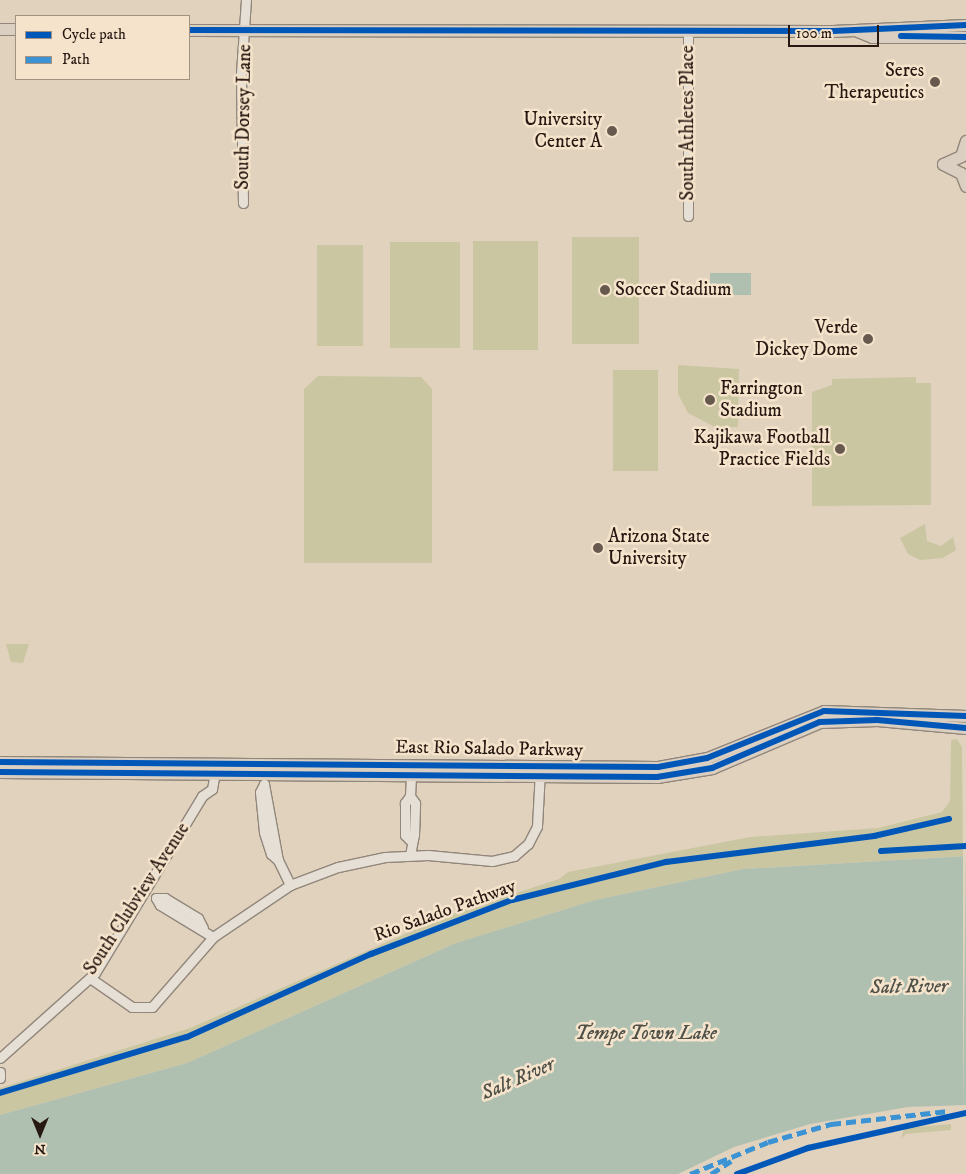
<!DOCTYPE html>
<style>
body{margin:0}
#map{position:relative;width:966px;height:1174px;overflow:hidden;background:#e1d2be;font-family:"IM FELL DW Pica",serif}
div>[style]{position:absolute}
.green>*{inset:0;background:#cbc6a2;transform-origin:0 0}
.water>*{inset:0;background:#afc0b1;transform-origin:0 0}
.pier>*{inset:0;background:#e1d2be}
.roads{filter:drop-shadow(1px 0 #91867a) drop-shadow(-1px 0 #91867a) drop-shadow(0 1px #91867a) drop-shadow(0 -1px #91867a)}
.minor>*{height:9px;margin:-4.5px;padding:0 4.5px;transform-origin:4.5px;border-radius:4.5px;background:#e6dfd5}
.major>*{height:11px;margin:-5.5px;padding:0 5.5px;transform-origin:5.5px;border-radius:5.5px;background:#dacfc1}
.quiet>*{height:5px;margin-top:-2.5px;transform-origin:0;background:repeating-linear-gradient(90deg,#3b93d3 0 10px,transparent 0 15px)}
.cycleway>*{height:6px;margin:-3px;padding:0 3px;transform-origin:3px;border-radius:3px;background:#0057b8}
.dots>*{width:14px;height:14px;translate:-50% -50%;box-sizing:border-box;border:2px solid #f5e4cb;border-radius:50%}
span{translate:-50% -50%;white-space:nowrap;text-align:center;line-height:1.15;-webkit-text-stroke:5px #f5e4cb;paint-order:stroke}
.poi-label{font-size:19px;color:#271812}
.right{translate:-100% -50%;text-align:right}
.left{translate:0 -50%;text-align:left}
.street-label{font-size:19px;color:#271812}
.water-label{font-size:20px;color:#4f5048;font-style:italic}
.legend{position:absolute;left:15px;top:15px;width:175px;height:65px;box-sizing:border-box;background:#f5e4cb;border:1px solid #a39281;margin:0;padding:6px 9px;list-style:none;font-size:15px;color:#271812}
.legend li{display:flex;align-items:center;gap:10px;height:25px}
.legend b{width:25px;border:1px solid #a39281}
.north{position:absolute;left:15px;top:1109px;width:50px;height:50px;-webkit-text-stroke:4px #f5e4cb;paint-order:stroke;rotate:180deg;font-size:14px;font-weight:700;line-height:20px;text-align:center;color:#271812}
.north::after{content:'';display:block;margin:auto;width:18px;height:22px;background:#271812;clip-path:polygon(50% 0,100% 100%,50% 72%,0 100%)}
.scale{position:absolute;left:788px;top:25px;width:91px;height:22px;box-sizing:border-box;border:2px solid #271812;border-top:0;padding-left:6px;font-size:15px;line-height:18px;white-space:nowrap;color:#271812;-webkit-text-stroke:4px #f5e4cb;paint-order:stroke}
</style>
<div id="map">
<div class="green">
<i style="left:572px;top:237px;width:67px;height:107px"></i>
<i style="left:473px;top:241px;width:65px;height:109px"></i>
<i style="left:390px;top:242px;width:70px;height:106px"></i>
<i style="left:317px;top:245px;width:46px;height:101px"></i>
<i style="clip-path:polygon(678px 365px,739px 369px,738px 427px,715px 427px,688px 413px,678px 394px)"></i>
<i style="left:613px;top:370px;width:45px;height:101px"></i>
<i style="clip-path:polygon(318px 376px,421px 377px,432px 389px,432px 563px,304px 563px,304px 389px)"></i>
<i style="clip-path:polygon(916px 377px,916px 383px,931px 383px,931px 505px,812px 506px,812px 392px,832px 385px,832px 379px)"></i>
<i style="clip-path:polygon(925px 524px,927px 541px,941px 546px,953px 537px,956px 550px,943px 558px,920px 560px,908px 554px,900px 538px)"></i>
<i style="clip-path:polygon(6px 644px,29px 644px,23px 663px,11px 662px)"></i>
<i style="clip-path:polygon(957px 739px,962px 747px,963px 856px,743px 869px,595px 900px,456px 943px,187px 1063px,0 1115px,0 1088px,190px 1028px,449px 915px,559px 879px,568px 872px,750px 837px,878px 828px,942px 812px,950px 801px,951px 740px)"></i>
<i style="clip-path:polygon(951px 1124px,951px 1130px,906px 1134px,901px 1139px,904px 1128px)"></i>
</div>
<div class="water">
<i style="left:710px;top:273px;width:41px;height:22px"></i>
<i style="clip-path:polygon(966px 856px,966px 1105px,908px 1107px,810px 1124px,734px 1147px,678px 1174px,0 1174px,0 1115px,187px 1063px,456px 943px,595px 900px,743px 869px)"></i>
</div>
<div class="pier">
<i style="clip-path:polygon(963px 853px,966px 854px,963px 1107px)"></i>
</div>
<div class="roads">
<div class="minor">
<i style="left:688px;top:31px;width:185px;rotate:90deg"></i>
<i style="left:243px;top:203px;width:130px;rotate:-90.9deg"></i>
<i style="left:241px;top:73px;width:73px;rotate:-86.1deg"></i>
<i style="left:410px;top:796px;width:22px;rotate:-87deg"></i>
<i style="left:410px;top:855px;width:20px;rotate:-79deg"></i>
<i style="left:414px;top:835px;width:32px;rotate:-88deg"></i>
<i style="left:415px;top:803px;width:9px;rotate:-126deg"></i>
<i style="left:410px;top:796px;width:9px;rotate:126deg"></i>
<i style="left:405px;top:803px;width:32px;rotate:90deg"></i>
<i style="left:405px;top:835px;width:7px;rotate:45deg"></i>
<i style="left:278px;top:860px;width:9px;rotate:-139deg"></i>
<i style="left:271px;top:854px;width:23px;rotate:-108deg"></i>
<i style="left:264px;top:832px;width:40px;rotate:-95.7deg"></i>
<i style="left:260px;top:792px;width:9px;rotate:-63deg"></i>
<i style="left:264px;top:784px;width:77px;rotate:79.6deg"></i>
<i style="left:278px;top:860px;width:28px;rotate:64deg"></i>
<i style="left:203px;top:928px;width:11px;rotate:-117deg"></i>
<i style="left:198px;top:918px;width:39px;rotate:-149deg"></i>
<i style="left:165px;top:898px;width:9px;rotate:180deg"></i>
<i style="left:156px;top:898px;width:8px;rotate:60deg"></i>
<i style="left:160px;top:905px;width:62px;rotate:31.1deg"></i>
<i style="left:90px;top:978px;width:51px;rotate:34.6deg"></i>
<i style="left:132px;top:1007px;width:20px"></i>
<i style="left:152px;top:1007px;width:93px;rotate:-48.9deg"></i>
<i style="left:213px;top:937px;width:93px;rotate:-34deg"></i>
<i style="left:290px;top:885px;width:51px;rotate:-20.6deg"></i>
<i style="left:338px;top:867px;width:48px;rotate:-12deg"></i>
<i style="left:385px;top:857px;width:43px;rotate:-2.7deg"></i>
<i style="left:428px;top:855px;width:64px;rotate:5.4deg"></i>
<i style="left:492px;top:861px;width:23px;rotate:-13deg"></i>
<i style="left:514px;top:856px;width:18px;rotate:-41deg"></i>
<i style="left:528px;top:844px;width:20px;rotate:-63deg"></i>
<i style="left:537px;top:826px;width:55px;rotate:-86.9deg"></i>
<i style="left:0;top:1058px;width:127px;rotate:-41.8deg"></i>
<i style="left:95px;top:973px;width:207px;rotate:-58.8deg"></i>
<i style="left:202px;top:796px;width:12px;rotate:-35deg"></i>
<i style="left:212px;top:789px;width:17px;rotate:-80deg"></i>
<i style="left:0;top:1072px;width:6px;rotate:90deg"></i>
</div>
<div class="major">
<i style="left:0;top:29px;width:16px"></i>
<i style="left:189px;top:30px;width:644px;rotate:0.09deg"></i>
<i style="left:833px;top:31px;width:133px;rotate:-2.6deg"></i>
<i style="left:857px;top:31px;width:16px;rotate:22deg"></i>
<i style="left:872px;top:37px;width:94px"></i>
<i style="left:943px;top:164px;width:20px;rotate:-24deg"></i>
<i style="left:961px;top:156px;width:16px;rotate:-72deg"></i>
<i style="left:943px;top:164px;width:20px;rotate:27deg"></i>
<i style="left:961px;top:173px;width:14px;rotate:69deg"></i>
<i style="left:0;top:762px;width:658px;rotate:0.44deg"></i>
<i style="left:658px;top:767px;width:50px;rotate:-10.4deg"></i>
<i style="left:707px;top:758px;width:126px;rotate:-21.9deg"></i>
<i style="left:824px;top:711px;width:142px;rotate:2deg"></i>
<i style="left:0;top:772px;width:657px;rotate:0.44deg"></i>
<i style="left:657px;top:777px;width:56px;rotate:-9.3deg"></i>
<i style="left:712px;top:768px;width:117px;rotate:-23.1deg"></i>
<i style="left:820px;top:722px;width:57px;rotate:-2deg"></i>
<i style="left:877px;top:720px;width:89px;rotate:5.1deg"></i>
</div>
</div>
<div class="quiet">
<i style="left:690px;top:1174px;width:84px;rotate:-22.3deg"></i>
<i style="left:768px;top:1142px;width:66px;rotate:-15.9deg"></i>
<i style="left:831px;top:1124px;width:118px;rotate:-6.3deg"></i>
<i style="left:711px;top:1174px;width:24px;rotate:-33deg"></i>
</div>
<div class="cycleway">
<i style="left:189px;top:30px;width:644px;rotate:0.09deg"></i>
<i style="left:833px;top:31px;width:133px;rotate:-2.6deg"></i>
<i style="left:901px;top:36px;width:65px;rotate:0.9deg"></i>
<i style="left:0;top:762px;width:658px;rotate:0.44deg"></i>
<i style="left:658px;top:767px;width:50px;rotate:-10.4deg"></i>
<i style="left:707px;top:758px;width:126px;rotate:-21.9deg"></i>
<i style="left:824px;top:711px;width:142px;rotate:2deg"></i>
<i style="left:0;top:772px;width:657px;rotate:0.44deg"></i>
<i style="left:657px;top:777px;width:56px;rotate:-9.3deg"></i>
<i style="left:712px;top:768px;width:117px;rotate:-23.1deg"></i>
<i style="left:820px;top:722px;width:57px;rotate:-2deg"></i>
<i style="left:877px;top:720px;width:89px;rotate:5.1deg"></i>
<i style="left:881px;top:851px;width:85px;rotate:-3.4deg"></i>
<i style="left:0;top:1093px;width:195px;rotate:-16.7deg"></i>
<i style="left:187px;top:1037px;width:202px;rotate:-24.3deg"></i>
<i style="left:371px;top:954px;width:151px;rotate:-21deg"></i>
<i style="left:512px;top:900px;width:159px;rotate:-13.9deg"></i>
<i style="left:666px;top:862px;width:210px;rotate:-7.1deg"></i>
<i style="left:874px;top:836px;width:77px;rotate:-12.8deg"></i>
<i style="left:737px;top:1174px;width:76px;rotate:-20.1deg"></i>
<i style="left:808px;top:1148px;width:162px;rotate:-12.5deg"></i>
</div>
<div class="dots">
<i style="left:935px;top:82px;background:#68594e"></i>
<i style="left:612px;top:131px;background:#68594e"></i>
<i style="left:605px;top:290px;background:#68594e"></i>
<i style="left:868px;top:339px;background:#68594e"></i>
<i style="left:710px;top:400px;background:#68594e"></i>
<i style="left:840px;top:449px;background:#68594e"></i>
<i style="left:598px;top:548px;background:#68594e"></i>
</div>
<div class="poi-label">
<span class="right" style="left:924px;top:82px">Seres<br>Therapeutics</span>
<span class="right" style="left:602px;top:131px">University<br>Center A</span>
<span class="left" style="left:615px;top:290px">Soccer Stadium</span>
<span class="right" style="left:858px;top:339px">Verde<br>Dickey Dome</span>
<span class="left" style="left:720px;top:400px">Farrington<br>Stadium</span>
<span class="right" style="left:830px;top:449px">Kajikawa Football<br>Practice Fields</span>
<span class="left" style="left:608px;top:548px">Arizona State<br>University</span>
</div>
<div class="street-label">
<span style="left:244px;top:117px;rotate:-89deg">South Dorsey Lane</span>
<span style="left:688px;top:123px;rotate:-90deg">South Athletes Place</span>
<span style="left:489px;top:749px;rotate:1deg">East Rio Salado Parkway</span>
<span style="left:137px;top:899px;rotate:-57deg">South Clubview Avenue</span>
<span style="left:445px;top:911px;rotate:-20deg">Rio Salado Pathway</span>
</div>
<div class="water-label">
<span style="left:909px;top:987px;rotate:-1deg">Salt River</span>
<span style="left:646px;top:1033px">Tempe Town Lake</span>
<span style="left:518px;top:1079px;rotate:-24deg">Salt River</span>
</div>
<ul class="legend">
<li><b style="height:6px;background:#0057b8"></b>Cycle path</li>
<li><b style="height:6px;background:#3b93d3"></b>Path</li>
</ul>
<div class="north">N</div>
<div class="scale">100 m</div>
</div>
